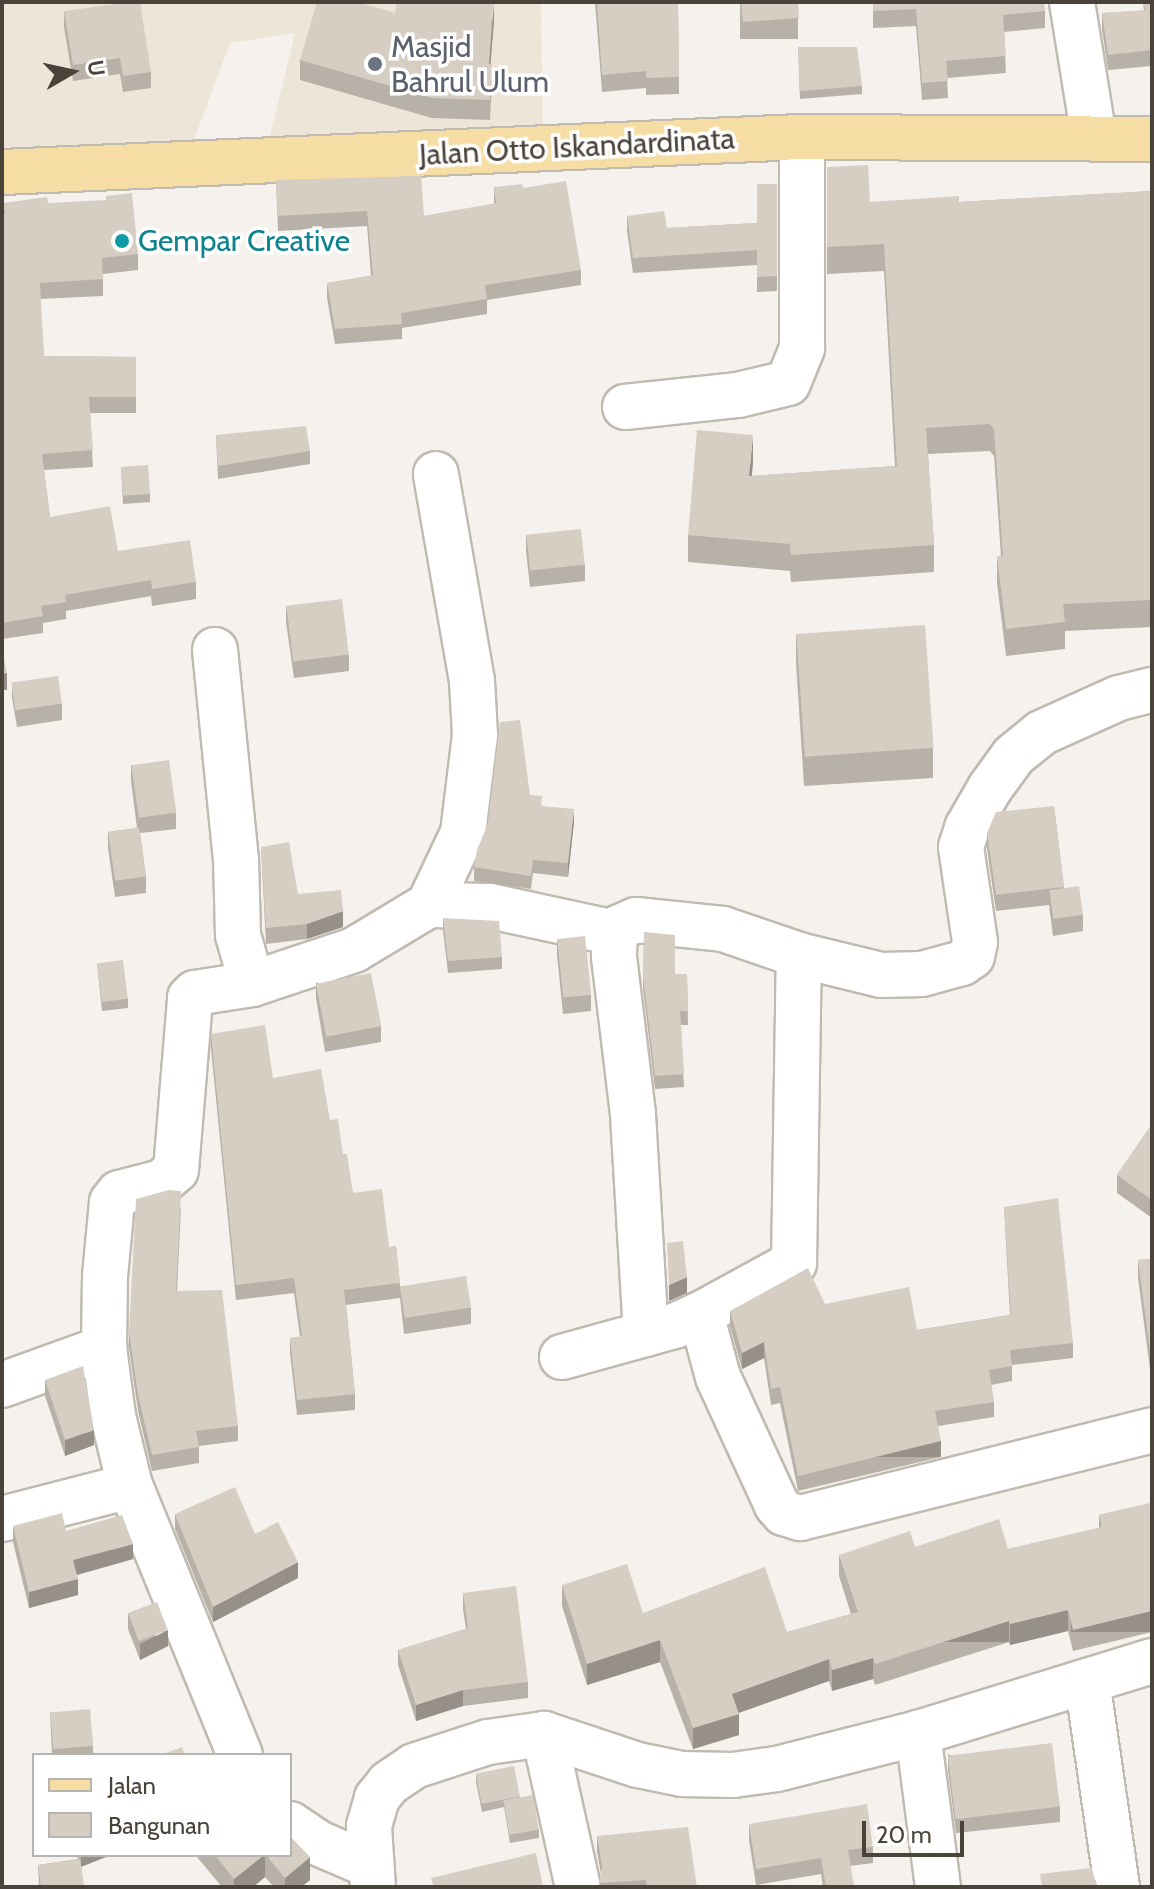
<!DOCTYPE html>
<style>
body{margin:0}
#map{position:relative;width:1154px;height:1889px;overflow:hidden;background:#f5f2ed;font-family:Cabin,sans-serif}
div>[style]{position:absolute}
.education>*{inset:0;background:#ede6d8}
.roads{filter:drop-shadow(2px 0 #c0bab0) drop-shadow(-2px 0 #c0bab0) drop-shadow(0 2px #c0bab0) drop-shadow(0 -2px #c0bab0)}
.minor>*{height:44px;margin:-22px;padding:0 22px;transform-origin:22px;border-radius:22px;background:#fff}
.major>*{height:44px;margin:-22px;padding:0 22px;transform-origin:22px;border-radius:22px;background:#f6dda4}
.wall>*{inset:0;background:#b8b1a8;transform-origin:0 0}
.shaded-wall>*{inset:0;background:#969088;transform-origin:0 0}
.building>*{inset:0;background:#d6cec3;transform-origin:0 0}
.dots>*{width:22px;height:22px;translate:-50% -50%;box-sizing:border-box;border:4px solid #fff;border-radius:50%}
span{translate:-50% -50%;white-space:nowrap;text-align:center;line-height:1.15;-webkit-text-stroke:7px #fff;paint-order:stroke}
.worship-label{font-size:30px;color:#5b616d}
.left{translate:0 -50%;text-align:left}
.street-label{font-size:30px;color:#49433a}
.culture-label{font-size:30px;color:#0d838f}
.frame{position:absolute;inset:0;border:4px solid #49433a;pointer-events:none}
.legend{position:absolute;left:32px;top:1753px;width:260px;height:104px;box-sizing:border-box;background:#fff;border:2px solid #b6b4b0;margin:0;padding:10px 14px;list-style:none;font-size:24px;color:#49433a}
.legend li{display:flex;align-items:center;gap:16px;height:40px}
.legend b{width:40px;border:2px solid #b6b4b0}
.north{position:absolute;left:32px;top:32px;width:80px;height:80px;-webkit-text-stroke:6px #fff;paint-order:stroke;rotate:81deg;font-size:22px;font-weight:700;line-height:32px;text-align:center;color:#49433a}
.north::after{content:'';display:block;margin:auto;width:28px;height:36px;background:#49433a;clip-path:polygon(50% 0,100% 100%,50% 72%,0 100%)}
.scale{position:absolute;left:862px;top:1821px;width:102px;height:36px;box-sizing:border-box;border:4px solid #49433a;border-top:0;padding-left:10px;font-size:24px;line-height:28px;white-space:nowrap;color:#49433a;-webkit-text-stroke:6px #fff;paint-order:stroke}
</style>
<div id="map">
<div class="education">
<i style="clip-path:polygon(2px 2px,541px 2px,543px 136px,281px 148px,270px 136px,295px 33px,230px 43px,189px 153px,2px 165px)"></i>
</div>
<div class="roads">
<div class="minor">
<i style="left:1072px;top:2px;width:138px;rotate:80.8deg"></i>
<i style="left:625px;top:407px;width:114px;rotate:-6.1deg"></i>
<i style="left:738px;top:395px;width:51px;rotate:-13.5deg"></i>
<i style="left:788px;top:383px;width:38px;rotate:-68deg"></i>
<i style="left:802px;top:348px;width:211px;rotate:-90deg"></i>
<i style="left:215px;top:650px;width:210px;rotate:84.3deg"></i>
<i style="left:236px;top:859px;width:76px;rotate:88.5deg"></i>
<i style="left:238px;top:935px;width:51px;rotate:74.1deg"></i>
<i style="left:429px;top:905px;width:61px;rotate:0.9deg"></i>
<i style="left:490px;top:906px;width:128px;rotate:12.2deg"></i>
<i style="left:701px;top:1314px;width:106px;rotate:-28.7deg"></i>
<i style="left:794px;top:1263px;width:308px;rotate:-89.1deg"></i>
<i style="left:646px;top:1334px;width:220px;rotate:-93.4deg"></i>
<i style="left:633px;top:1114px;width:159px;rotate:-96.9deg"></i>
<i style="left:614px;top:956px;width:23px;rotate:-88deg"></i>
<i style="left:615px;top:933px;width:8px;rotate:-50deg"></i>
<i style="left:620px;top:927px;width:17px;rotate:-24deg"></i>
<i style="left:636px;top:920px;width:87px;rotate:5.9deg"></i>
<i style="left:723px;top:929px;width:80px;rotate:18.9deg"></i>
<i style="left:799px;top:955px;width:84px;rotate:13.7deg"></i>
<i style="left:881px;top:975px;width:41px;rotate:-1.4deg"></i>
<i style="left:922px;top:974px;width:41px;rotate:-15.4deg"></i>
<i style="left:962px;top:963px;width:12px;rotate:-35deg"></i>
<i style="left:972px;top:956px;width:14px;rotate:-78deg"></i>
<i style="left:975px;top:942px;width:96px;rotate:-98.4deg"></i>
<i style="left:961px;top:847px;width:20px;rotate:-72deg"></i>
<i style="left:967px;top:828px;width:46px;rotate:-60.1deg"></i>
<i style="left:990px;top:788px;width:39px;rotate:-54deg"></i>
<i style="left:1013px;top:756px;width:36px;rotate:-39deg"></i>
<i style="left:1041px;top:733px;width:85px;rotate:-24.2deg"></i>
<i style="left:1119px;top:698px;width:34px;rotate:-14deg"></i>
<i style="left:562px;top:1357px;width:119px;rotate:-15.5deg"></i>
<i style="left:677px;top:1325px;width:26px;rotate:-25deg"></i>
<i style="left:701px;top:1314px;width:65px;rotate:74.9deg"></i>
<i style="left:718px;top:1377px;width:141px;rotate:65.3deg"></i>
<i style="left:777px;top:1505px;width:11px;rotate:49deg"></i>
<i style="left:784px;top:1513px;width:17px;rotate:17deg"></i>
<i style="left:800px;top:1518px;width:363px;rotate:-14deg"></i>
<i style="left:2px;top:1385px;width:109px;rotate:-19.9deg"></i>
<i style="left:2px;top:1519px;width:132px;rotate:-14.5deg"></i>
<i style="left:1087px;top:1681px;width:208px;rotate:81.7deg"></i>
<i style="left:918px;top:1733px;width:155px;rotate:82.6deg"></i>
<i style="left:544px;top:1734px;width:157px;rotate:77.5deg"></i>
<i style="left:240px;top:1755px;width:291px;rotate:-112.2deg"></i>
<i style="left:130px;top:1486px;width:72px;rotate:-103.7deg"></i>
<i style="left:113px;top:1416px;width:69px;rotate:-97.5deg"></i>
<i style="left:104px;top:1348px;width:72px;rotate:-89.2deg"></i>
<i style="left:105px;top:1276px;width:74px;rotate:-84.6deg"></i>
<i style="left:112px;top:1202px;width:11px;rotate:-52deg"></i>
<i style="left:119px;top:1193px;width:44px;rotate:-14.3deg"></i>
<i style="left:162px;top:1182px;width:18px;rotate:-41deg"></i>
<i style="left:176px;top:1170px;width:173px;rotate:-85.3deg"></i>
<i style="left:190px;top:998px;width:7px;rotate:-45deg"></i>
<i style="left:195px;top:993px;width:58px;rotate:-9deg"></i>
<i style="left:252px;top:984px;width:108px;rotate:-18.4deg"></i>
<i style="left:354px;top:950px;width:87px;rotate:-31deg"></i>
<i style="left:429px;top:905px;width:80px;rotate:-64.7deg"></i>
<i style="left:463px;top:833px;width:99px;rotate:-83deg"></i>
<i style="left:475px;top:735px;width:54px;rotate:-93.2deg"></i>
<i style="left:472px;top:681px;width:210px;rotate:-99.9deg"></i>
<i style="left:290px;top:1824px;width:34px;rotate:34deg"></i>
<i style="left:318px;top:1843px;width:56px;rotate:23.3deg"></i>
<i style="left:373px;top:1887px;width:61px;rotate:-93.8deg"></i>
<i style="left:369px;top:1826px;width:29px;rotate:-74deg"></i>
<i style="left:377px;top:1798px;width:19px;rotate:-51deg"></i>
<i style="left:389px;top:1783px;width:30px;rotate:-34deg"></i>
<i style="left:414px;top:1766px;width:78px;rotate:-18deg"></i>
<i style="left:488px;top:1742px;width:57px;rotate:-8.1deg"></i>
<i style="left:544px;top:1734px;width:99px;rotate:18.3deg"></i>
<i style="left:638px;top:1765px;width:45px;rotate:11.6deg"></i>
<i style="left:682px;top:1774px;width:51px;rotate:1.1deg"></i>
<i style="left:733px;top:1775px;width:44px;rotate:-7.8deg"></i>
<i style="left:777px;top:1769px;width:146px;rotate:-14.3deg"></i>
<i style="left:918px;top:1733px;width:245px;rotate:-17.1deg"></i>
</div>
<div class="major">
<i style="left:2px;top:172px;width:801px;rotate:-2.51deg"></i>
<i style="left:802px;top:137px;width:350px;rotate:0.3deg"></i>
</div>
</div>
<div class="wall">
<i style="clip-path:polygon(595px 2px,678px 2px,679px 94px,646px 95px,646px 88px,602px 92px)"></i>
<i style="left:740px;top:2px;width:58px;height:37px"></i>
<i style="clip-path:polygon(873px 2px,1045px 11px,1045px 28px,1004px 32px,1006px 73px,947px 78px,948px 98px,922px 100px,916px 26px,873px 28px)"></i>
<i style="clip-path:polygon(1143px 2px,1152px 2px,1152px 66px,1108px 70px,1102px 29px,1102px 13px,1144px 11px)"></i>
<i style="clip-path:polygon(64px 11px,151px 72px,151px 88px,123px 92px,120px 74px,73px 81px,64px 27px)"></i>
<i style="clip-path:polygon(395px 13px,494px 20px,490px 64px,492px 84px,490px 120px,432px 118px,300px 80px,300px 60px)"></i>
<i style="clip-path:polygon(798px 47px,862px 86px,862px 94px,800px 99px)"></i>
<i style="clip-path:polygon(827px 167px,870px 202px,959px 202px,1152px 191px,1152px 627px,1065px 631px,1065px 649px,1006px 656px,997px 583px,997px 557px,1001px 556px,994px 456px,990px 451px,928px 454px,934px 545px,934px 572px,791px 582px,790px 571px,688px 562px,688px 535px,753px 461px,752px 476px,895px 466px,884px 271px,827px 274px)"></i>
<i style="clip-path:polygon(276px 180px,424px 216px,494px 204px,494px 187px,523px 188px,581px 270px,581px 285px,487px 300px,487px 314px,402px 328px,402px 339px,335px 344px,327px 298px,327px 283px,371px 276px,367px 226px,278px 231px)"></i>
<i style="clip-path:polygon(777px 184px,777px 291px,757px 292px,757px 265px,633px 273px,627px 231px,627px 216px,667px 228px,757px 223px)"></i>
<i style="clip-path:polygon(3px 203px,48px 203px,138px 254px,138px 270px,103px 274px,103px 296px,40px 299px,44px 356px,136px 357px,136px 413px,90px 413px,93px 467px,44px 470px,50px 517px,118px 551px,196px 582px,196px 599px,152px 606px,151px 596px,66px 611px,66px 619px,43px 623px,43px 633px,2px 639px,2px 215px,3px 214px)"></i>
<i style="clip-path:polygon(216px 435px,310px 451px,310px 464px,218px 479px)"></i>
<i style="clip-path:polygon(121px 467px,150px 494px,150px 502px,123px 504px)"></i>
<i style="clip-path:polygon(526px 535px,585px 565px,585px 581px,530px 587px,526px 551px)"></i>
<i style="clip-path:polygon(286px 606px,349px 655px,349px 671px,294px 678px,286px 622px)"></i>
<i style="clip-path:polygon(796px 634px,933px 748px,933px 778px,804px 786px,796px 663px)"></i>
<i style="clip-path:polygon(12px 683px,62px 704px,62px 720px,17px 727px,12px 698px)"></i>
<i style="clip-path:polygon(131px 765px,176px 813px,176px 829px,140px 833px,146px 877px,146px 893px,115px 897px,108px 848px,108px 832px,137px 828px,131px 781px)"></i>
<i style="clip-path:polygon(530px 795px,542px 806px,574px 822px,568px 877px,533px 873px,531px 889px,474px 881px,474px 867px)"></i>
<i style="clip-path:polygon(1054px 806px,1064px 888px,1083px 915px,1083px 931px,1053px 936px,1049px 905px,996px 911px,987px 849px,987px 833px)"></i>
<i style="clip-path:polygon(261px 847px,298px 894px,343px 927px,307px 939px,266px 944px)"></i>
<i style="clip-path:polygon(443px 918px,502px 957px,502px 969px,448px 973px,443px 930px)"></i>
<i style="clip-path:polygon(644px 932px,675px 974px,687px 974px,688px 1025px,681px 1025px,684px 1087px,655px 1089px,643px 988px)"></i>
<i style="clip-path:polygon(557px 939px,591px 995px,591px 1011px,563px 1014px,557px 955px)"></i>
<i style="clip-path:polygon(97px 963px,128px 999px,128px 1008px,102px 1011px)"></i>
<i style="clip-path:polygon(316px 982px,381px 1026px,381px 1042px,325px 1052px,316px 998px)"></i>
<i style="clip-path:polygon(211px 1034px,330px 1120px,343px 1154px,353px 1193px,389px 1247px,396px 1246px,400px 1286px,471px 1308px,471px 1324px,404px 1334px,400px 1298px,346px 1305px,355px 1394px,355px 1410px,297px 1415px,290px 1353px,290px 1338px,300px 1337px,294px 1293px,236px 1300px,211px 1049px)"></i>
<i style="clip-path:polygon(1152px 1124px,1152px 1218px,1117px 1193px,1117px 1175px)"></i>
<i style="clip-path:polygon(181px 1207px,177px 1291px,238px 1426px,238px 1441px,199px 1446px,199px 1463px,152px 1471px,138px 1411px,129px 1347px,129px 1331px)"></i>
<i style="clip-path:polygon(1004px 1207px,1073px 1343px,1073px 1358px,1012px 1365px,1012px 1381px,991px 1385px,994px 1402px,994px 1417px,938px 1426px,941px 1457px,798px 1491px,780px 1403px,771px 1405px,764px 1358px,742px 1369px,730px 1326px,730px 1311px,825px 1304px,917px 1330px,1010px 1315px)"></i>
<i style="clip-path:polygon(1152px 1259px,1152px 1369px,1150px 1369px,1138px 1278px,1138px 1260px)"></i>
<i style="clip-path:polygon(45px 1380px,94px 1445px,65px 1456px,45px 1396px)"></i>
<i style="clip-path:polygon(1152px 1481px,1152px 1632px,1073px 1651px,1068px 1631px,1010px 1645px,1009px 1642px,875px 1685px,873px 1679px,832px 1691px,829px 1681px,739px 1713px,739px 1735px,693px 1749px,660px 1662px,587px 1685px,562px 1606px,562px 1585px,643px 1613px,787px 1632px,851px 1614px,839px 1576px,839px 1555px,915px 1547px,1008px 1549px,1099px 1528px,1099px 1515px,1151px 1503px)"></i>
<i style="clip-path:polygon(175px 1514px,255px 1534px,298px 1578px,213px 1622px,175px 1529px)"></i>
<i style="clip-path:polygon(13px 1526px,66px 1531px,133px 1559px,77px 1575px,78px 1595px,29px 1608px,13px 1542px)"></i>
<i style="clip-path:polygon(463px 1593px,528px 1682px,528px 1698px,463px 1706px,416px 1721px,398px 1665px,398px 1650px,466px 1629px,463px 1609px)"></i>
<i style="clip-path:polygon(128px 1613px,168px 1646px,140px 1660px,128px 1629px)"></i>
<i style="clip-path:polygon(50px 1712px,93px 1746px,93px 1755px,52px 1755px)"></i>
<i style="clip-path:polygon(948px 1754px,1060px 1806px,1060px 1822px,956px 1833px,948px 1770px)"></i>
<i style="clip-path:polygon(476px 1774px,520px 1796px,520px 1798px,539px 1829px,539px 1838px,510px 1843px,504px 1807px,482px 1812px,476px 1782px)"></i>
<i style="clip-path:polygon(749px 1824px,873px 1847px,873px 1863px,850px 1866px,854px 1887px,823px 1887px,821px 1874px,756px 1885px,749px 1840px)"></i>
<i style="clip-path:polygon(597px 1836px,697px 1887px,599px 1887px,601px 1874px,597px 1852px)"></i>
<i style="clip-path:polygon(76px 1855px,111px 1855px,81px 1866px,84px 1887px,39px 1887px,38px 1865px,78px 1859px)"></i>
<i style="clip-path:polygon(197px 1855px,290px 1855px,310px 1880px,301px 1887px,274px 1887px,265px 1877px,253px 1887px,222px 1887px,197px 1857px)"></i>
</div>
<div class="shaded-wall">
<i style="clip-path:polygon(494px 2px,494px 20px,489px 84px,489px 64px)"></i>
<i style="clip-path:polygon(753px 435px,753px 461px,749px 503px,749px 476px)"></i>
<i style="left:7px;top:673px;width:17px;height:5px;rotate:90deg"></i>
<i style="clip-path:polygon(574px 809px,574px 822px,568px 877px,568px 863px)"></i>
<i style="clip-path:polygon(343px 911px,343px 927px,307px 939px,307px 924px)"></i>
<i style="clip-path:polygon(687px 1277px,687px 1293px,669px 1301px,669px 1285px)"></i>
<i style="clip-path:polygon(764px 1342px,764px 1358px,742px 1369px,742px 1353px)"></i>
<i style="clip-path:polygon(94px 1430px,94px 1445px,65px 1456px,65px 1440px)"></i>
<i style="left:941px;top:1441px;width:16px;height:147px;rotate:90deg"></i>
<i style="clip-path:polygon(133px 1544px,133px 1559px,73px 1576px,73px 1560px)"></i>
<i style="clip-path:polygon(298px 1562px,298px 1578px,213px 1622px,213px 1607px)"></i>
<i style="clip-path:polygon(78px 1579px,78px 1595px,29px 1608px,29px 1592px)"></i>
<i style="clip-path:polygon(1068px 1610px,1068px 1631px,1010px 1645px,1010px 1624px)"></i>
<i style="left:1152px;top:1611px;width:21px;height:81px;rotate:90deg"></i>
<i style="left:1009px;top:1621px;width:21px;height:141px;rotate:90deg"></i>
<i style="clip-path:polygon(168px 1630px,168px 1646px,140px 1660px,140px 1644px)"></i>
<i style="clip-path:polygon(660px 1640px,660px 1662px,587px 1685px,587px 1664px)"></i>
<i style="clip-path:polygon(873px 1658px,873px 1679px,832px 1691px,832px 1670px)"></i>
<i style="clip-path:polygon(829px 1659px,829px 1681px,732px 1715px,732px 1694px)"></i>
<i style="clip-path:polygon(463px 1690px,463px 1706px,416px 1721px,416px 1705px)"></i>
<i style="clip-path:polygon(739px 1714px,739px 1735px,693px 1749px,693px 1728px)"></i>
<i style="clip-path:polygon(81px 1855px,111px 1855px,81px 1867px)"></i>
<i style="clip-path:polygon(264px 1855px,265px 1855px,265px 1877px,253px 1887px,234px 1887px,234px 1879px)"></i>
<i style="clip-path:polygon(310px 1857px,310px 1880px,301px 1887px,285px 1887px,285px 1878px)"></i>
</div>
<div class="building">
<i style="clip-path:polygon(130px 2px,140px 2px,151px 72px,123px 76px,120px 58px,73px 65px,64px 11px)"></i>
<i style="clip-path:polygon(317px 2px,357px 2px,395px 13px,397px 2px,493px 2px,489px 64px,492px 64px,490px 100px,432px 98px,300px 60px)"></i>
<i style="clip-path:polygon(597px 2px,678px 2px,679px 77px,646px 78px,646px 71px,602px 75px)"></i>
<i style="clip-path:polygon(741px 2px,798px 2px,799px 18px,743px 22px)"></i>
<i style="clip-path:polygon(873px 2px,1044px 2px,1045px 11px,1003px 15px,1006px 56px,946px 61px,948px 81px,922px 83px,916px 9px,873px 11px)"></i>
<i style="clip-path:polygon(1144px 2px,1152px 2px,1152px 50px,1108px 55px,1102px 13px,1145px 10px)"></i>
<i style="clip-path:polygon(798px 47px,857px 47px,862px 86px,800px 91px)"></i>
<i style="clip-path:polygon(868px 165px,870px 202px,959px 196px,959px 202px,1152px 191px,1152px 600px,1063px 604px,1065px 622px,1006px 629px,997px 557px,1003px 556px,994px 430px,990px 424px,926px 428px,934px 545px,791px 555px,790px 544px,688px 535px,697px 430px,753px 435px,749px 476px,897px 466px,884px 244px,827px 247px,827px 167px)"></i>
<i style="clip-path:polygon(421px 176px,424px 216px,496px 203px,494px 187px,522px 184px,523px 188px,566px 181px,581px 270px,485px 285px,487px 299px,401px 313px,402px 324px,335px 329px,327px 283px,373px 275px,367px 211px,278px 216px,276px 180px)"></i>
<i style="clip-path:polygon(757px 184px,777px 184px,777px 276px,757px 277px,757px 250px,633px 258px,627px 216px,664px 211px,667px 228px,757px 223px)"></i>
<i style="clip-path:polygon(132px 193px,138px 254px,102px 258px,103px 279px,40px 283px,44px 356px,136px 357px,136px 397px,89px 397px,93px 450px,42px 454px,50px 517px,110px 506px,118px 551px,190px 540px,196px 582px,152px 589px,151px 580px,65px 595px,66px 602px,41px 606px,43px 616px,2px 623px,2px 215px,5px 214px,3px 203px,47px 197px,48px 203px,106px 200px,106px 196px)"></i>
<i style="clip-path:polygon(306px 426px,310px 451px,218px 466px,216px 435px)"></i>
<i style="left:148px;top:465px;width:29px;height:27px;rotate:86deg"></i>
<i style="left:581px;top:529px;width:36px;height:55px;rotate:84deg"></i>
<i style="left:342px;top:599px;width:56px;height:56px;rotate:83deg"></i>
<i style="left:925px;top:625px;width:123px;height:129px;rotate:86deg"></i>
<i style="clip-path:polygon(2px 648px,7px 673px,2px 674px)"></i>
<i style="left:58px;top:676px;width:28px;height:47px;rotate:82deg"></i>
<i style="clip-path:polygon(520px 720px,530px 795px,542px 796px,541px 806px,574px 809px,568px 863px,533px 860px,531px 876px,474px 867px,477px 850px,488px 823px,500px 722px)"></i>
<i style="left:169px;top:760px;width:53px;height:38px;rotate:82deg"></i>
<i style="clip-path:polygon(1054px 806px,1064px 887px,996px 895px,987px 833px,996px 812px)"></i>
<i style="left:139px;top:828px;width:49px;height:31px;rotate:82deg"></i>
<i style="clip-path:polygon(289px 842px,298px 894px,341px 890px,343px 911px,307px 924px,266px 928px,261px 847px)"></i>
<i style="left:1079px;top:886px;width:29px;height:30px;rotate:82deg"></i>
<i style="clip-path:polygon(443px 918px,499px 921px,502px 957px,448px 961px)"></i>
<i style="clip-path:polygon(644px 932px,675px 935px,675px 974px,687px 974px,688px 1011px,680px 1011px,684px 1074px,655px 1076px,643px 975px)"></i>
<i style="left:585px;top:936px;width:59px;height:28px;rotate:84deg"></i>
<i style="left:123px;top:960px;width:39px;height:26px;rotate:83deg"></i>
<i style="left:371px;top:973px;width:54px;height:56px;rotate:79deg"></i>
<i style="clip-path:polygon(265px 1025px,273px 1078px,321px 1069px,330px 1120px,338px 1119px,343px 1154px,347px 1154px,353px 1193px,382px 1189px,389px 1247px,396px 1246px,400px 1283px,344px 1290px,355px 1394px,297px 1400px,290px 1338px,302px 1336px,294px 1278px,236px 1285px,211px 1034px)"></i>
<i style="clip-path:polygon(1152px 1124px,1152px 1200px,1117px 1175px)"></i>
<i style="clip-path:polygon(169px 1190px,181px 1191px,176px 1291px,222px 1290px,238px 1426px,196px 1431px,199px 1447px,152px 1455px,138px 1395px,129px 1331px,136px 1199px)"></i>
<i style="clip-path:polygon(1058px 1198px,1073px 1343px,1010px 1350px,1012px 1366px,989px 1370px,994px 1402px,935px 1411px,941px 1441px,798px 1476px,780px 1387px,771px 1389px,764px 1342px,742px 1353px,730px 1311px,808px 1268px,825px 1304px,909px 1287px,917px 1330px,1011px 1315px,1004px 1207px)"></i>
<i style="clip-path:polygon(683px 1241px,687px 1277px,669px 1285px,667px 1243px)"></i>
<i style="clip-path:polygon(1152px 1259px,1152px 1351px,1150px 1351px,1138px 1260px)"></i>
<i style="left:466px;top:1276px;width:32px;height:67px;rotate:81deg"></i>
<i style="clip-path:polygon(83px 1366px,94px 1430px,65px 1440px,45px 1380px)"></i>
<i style="clip-path:polygon(235px 1487px,255px 1534px,278px 1522px,298px 1562px,213px 1607px,175px 1514px)"></i>
<i style="clip-path:polygon(1152px 1503px,1152px 1611px,1073px 1630px,1068px 1610px,1010px 1624px,1009px 1621px,875px 1664px,873px 1658px,832px 1670px,829px 1659px,732px 1694px,739px 1714px,693px 1728px,660px 1640px,587px 1664px,562px 1585px,627px 1564px,643px 1613px,765px 1567px,787px 1632px,858px 1612px,839px 1555px,910px 1531px,915px 1547px,999px 1519px,1008px 1549px,1102px 1527px,1099px 1515px)"></i>
<i style="clip-path:polygon(62px 1513px,66px 1531px,122px 1515px,133px 1544px,73px 1560px,78px 1579px,29px 1592px,13px 1526px)"></i>
<i style="clip-path:polygon(516px 1586px,528px 1682px,463px 1690px,416px 1705px,398px 1650px,468px 1628px,463px 1593px)"></i>
<i style="left:157px;top:1602px;width:30px;height:31px;rotate:69deg"></i>
<i style="left:90px;top:1709px;width:37px;height:40px;rotate:85deg"></i>
<i style="left:1052px;top:1743px;width:64px;height:105px;rotate:83deg"></i>
<i style="clip-path:polygon(182px 1747px,185px 1755px,160px 1755px)"></i>
<i style="left:514px;top:1766px;width:31px;height:39px;rotate:79deg"></i>
<i style="left:533px;top:1795px;width:35px;height:30px;rotate:80deg"></i>
<i style="clip-path:polygon(867px 1804px,873px 1847px,848px 1850px,854px 1887px,826px 1887px,821px 1858px,756px 1869px,749px 1824px)"></i>
<i style="clip-path:polygon(688px 1827px,697px 1887px,647px 1887px,646px 1880px,599px 1883px,602px 1866px,597px 1836px)"></i>
<i style="clip-path:polygon(290px 1836px,310px 1857px,285px 1878px,266px 1855px,290px 1855px)"></i>
<i style="clip-path:polygon(536px 1853px,543px 1887px,434px 1887px,431px 1878px)"></i>
<i style="clip-path:polygon(215px 1855px,264px 1855px,234px 1879px)"></i>
<i style="clip-path:polygon(80px 1859px,84px 1887px,41px 1887px,38px 1865px)"></i>
<i style="clip-path:polygon(1091px 1868px,1098px 1887px,1042px 1887px,1040px 1874px)"></i>
</div>
<div class="dots">
<i style="left:375px;top:64px;background:#6b7280"></i>
<i style="left:122px;top:241px;background:#0f9aa8"></i>
</div>
<div class="worship-label">
<span class="left" style="left:391px;top:64px">Masjid<br>Bahrul Ulum</span>
</div>
<div class="street-label">
<span style="left:577px;top:147px;rotate:-3deg">Jalan Otto Iskandardinata</span>
</div>
<div class="culture-label">
<span class="left" style="left:138px;top:241px">Gempar Creative</span>
</div>
<div class="frame"></div>
<ul class="legend">
<li><b style="height:10px;background:#f6dda4"></b>Jalan</li>
<li><b style="height:22px;background:#d6cec3"></b>Bangunan</li>
</ul>
<div class="north">U</div>
<div class="scale">20 m</div>
</div>
